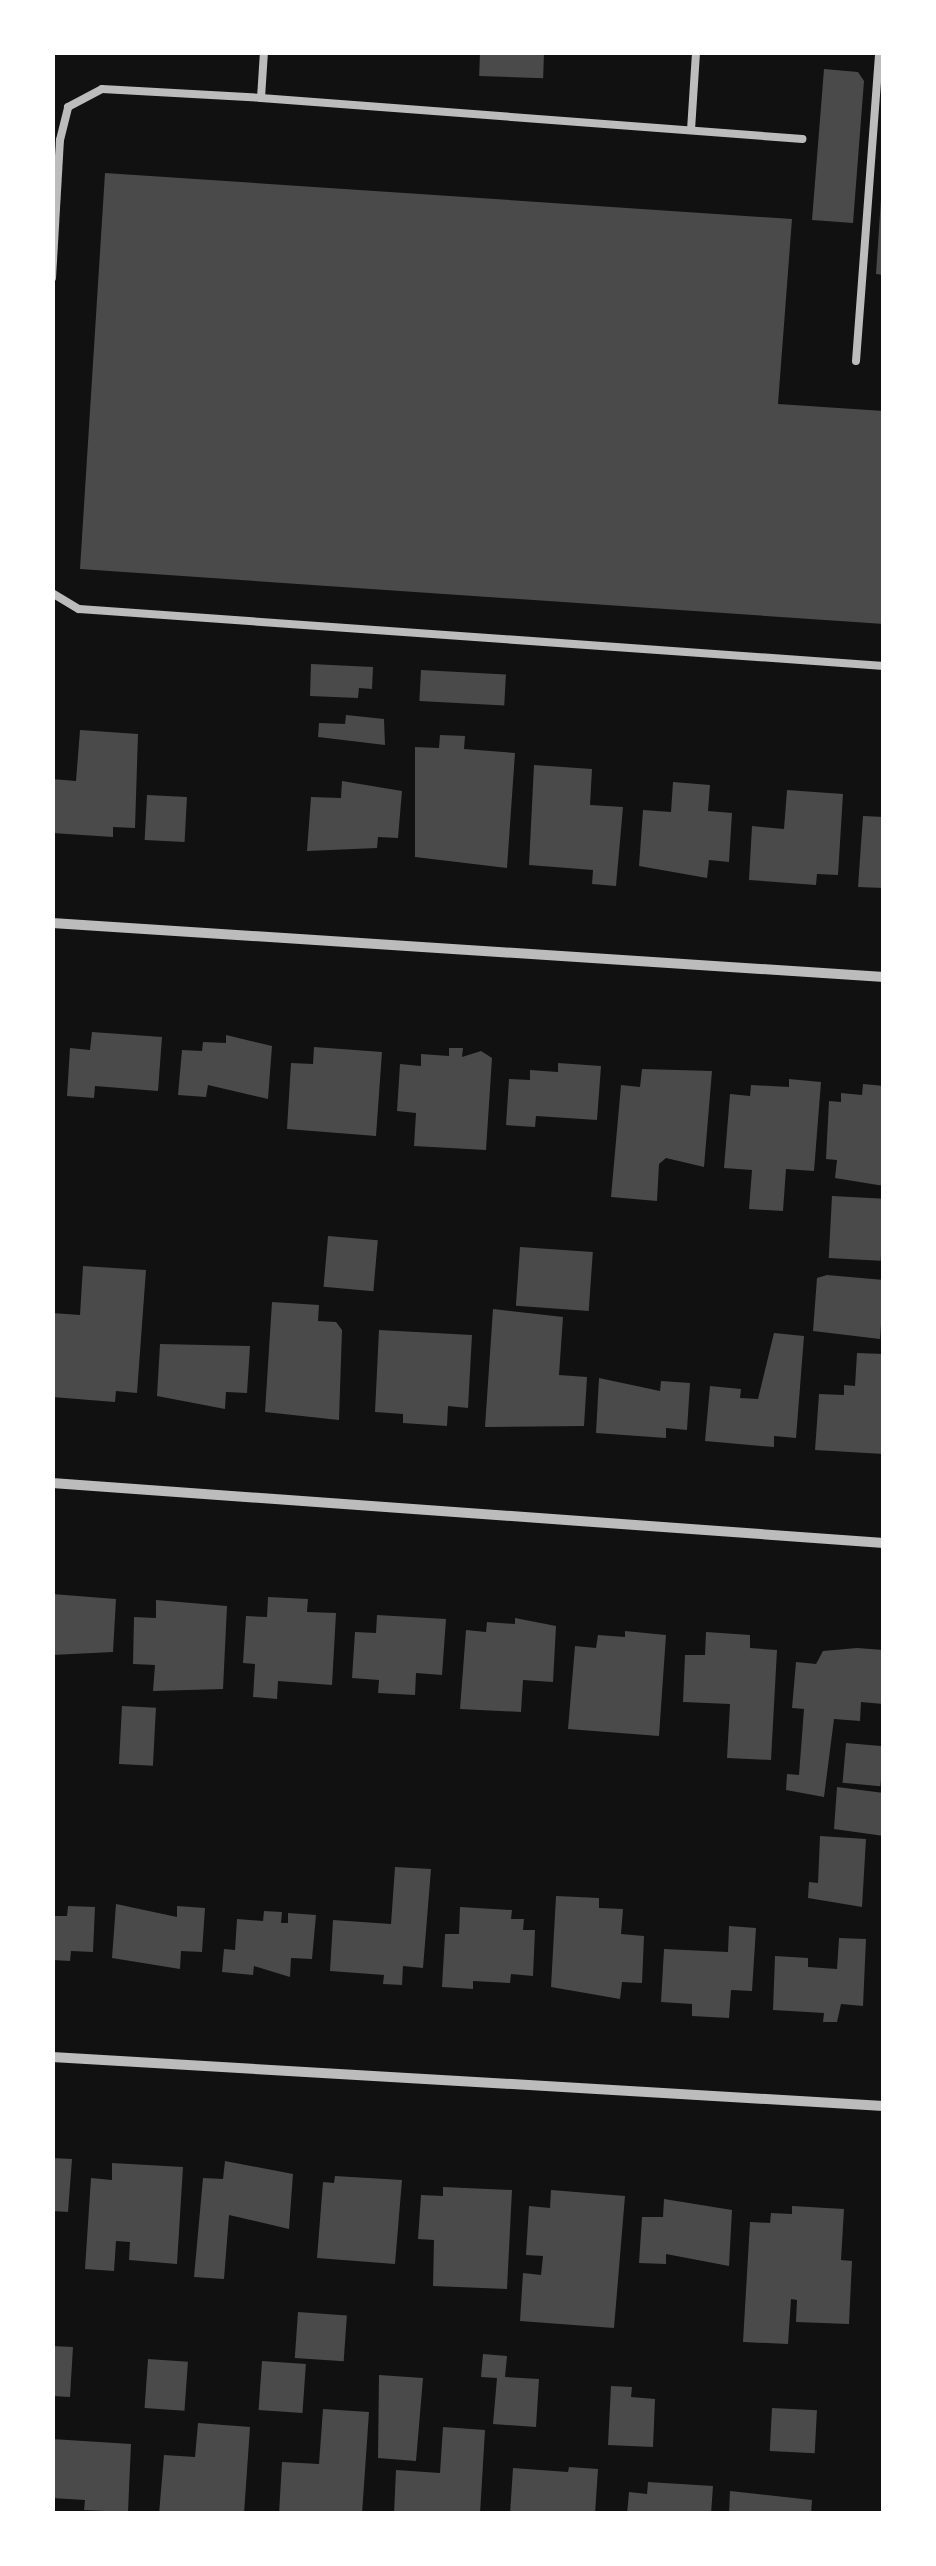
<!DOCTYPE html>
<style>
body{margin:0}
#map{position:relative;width:936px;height:2566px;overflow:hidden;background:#111;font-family:Karla,sans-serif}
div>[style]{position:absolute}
.building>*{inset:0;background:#4a4a4a;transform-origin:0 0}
.service>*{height:8px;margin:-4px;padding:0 4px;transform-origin:4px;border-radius:4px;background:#bcbcbc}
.minor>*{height:10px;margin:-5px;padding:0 5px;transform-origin:5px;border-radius:5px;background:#bcbcbc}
span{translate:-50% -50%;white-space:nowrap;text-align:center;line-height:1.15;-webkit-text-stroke:9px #fff;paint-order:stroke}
.frame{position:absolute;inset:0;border:55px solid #fff;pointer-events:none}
</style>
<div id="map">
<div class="building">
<i style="left:480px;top:52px;width:64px;height:24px;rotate:2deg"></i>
<i style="clip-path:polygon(824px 69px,858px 72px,864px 81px,853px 223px,812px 220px)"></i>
<i style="clip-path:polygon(105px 173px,792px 219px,778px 404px,884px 411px,884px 624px,80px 569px)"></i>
<i style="clip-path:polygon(881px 199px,884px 199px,884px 275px,876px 274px)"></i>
<i style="clip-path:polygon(311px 664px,373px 667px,372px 689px,359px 688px,358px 698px,310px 696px)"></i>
<i style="left:421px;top:670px;width:85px;height:31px;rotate:3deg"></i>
<i style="clip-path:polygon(346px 715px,384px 719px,385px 745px,318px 737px,319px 723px,345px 724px)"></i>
<i style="clip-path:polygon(80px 730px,138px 734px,135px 828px,113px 827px,113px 837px,52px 833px,52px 779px,76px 781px)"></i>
<i style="clip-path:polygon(440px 735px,465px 736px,464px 749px,515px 753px,507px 868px,415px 857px,415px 747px,439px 748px)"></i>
<i style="clip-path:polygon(534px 765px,592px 769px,590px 805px,623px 807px,616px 886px,592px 884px,593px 870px,529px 865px)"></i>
<i style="clip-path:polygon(342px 781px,402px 791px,398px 838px,378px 837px,377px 848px,307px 851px,311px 797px,341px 798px)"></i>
<i style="clip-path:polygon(673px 782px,710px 785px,708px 811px,732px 813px,729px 862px,709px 860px,707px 878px,639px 866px,643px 810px,671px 812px)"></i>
<i style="clip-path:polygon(787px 790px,843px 794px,838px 875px,817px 874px,816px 885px,749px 880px,752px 826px,784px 829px)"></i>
<i style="left:147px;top:795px;width:40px;height:45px;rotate:3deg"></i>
<i style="clip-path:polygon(863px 816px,884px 817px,884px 888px,858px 887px)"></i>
<i style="clip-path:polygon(92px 1032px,162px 1037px,158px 1091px,95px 1086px,94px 1098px,67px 1096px,70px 1048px,90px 1050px)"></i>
<i style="clip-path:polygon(226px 1035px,272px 1046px,268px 1099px,208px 1085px,206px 1097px,178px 1095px,182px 1050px,202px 1051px,203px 1042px,226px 1043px)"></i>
<i style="clip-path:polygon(314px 1047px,382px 1052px,376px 1136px,287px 1129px,291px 1063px,313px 1064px)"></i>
<i style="clip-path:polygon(449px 1048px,463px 1048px,462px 1057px,481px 1051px,492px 1058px,486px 1150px,414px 1146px,416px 1113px,397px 1111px,400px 1064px,421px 1066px,421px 1054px,449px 1056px)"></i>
<i style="clip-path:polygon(558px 1063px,601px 1066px,597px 1120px,536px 1116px,535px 1127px,506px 1125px,509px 1079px,530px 1080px,530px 1070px,558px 1072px)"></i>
<i style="clip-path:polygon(642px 1069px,712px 1071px,704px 1167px,666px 1158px,659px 1164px,657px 1201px,611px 1197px,621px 1085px,640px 1087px)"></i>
<i style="clip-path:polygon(789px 1079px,821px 1082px,814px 1171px,786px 1169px,783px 1211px,749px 1209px,752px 1170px,724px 1168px,730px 1094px,750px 1096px,751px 1085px,789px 1087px)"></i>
<i style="clip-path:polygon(863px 1084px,884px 1086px,884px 1186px,835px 1178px,837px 1160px,826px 1159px,829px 1101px,841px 1102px,841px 1093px,862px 1095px)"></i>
<i style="left:832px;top:1196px;width:52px;height:62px;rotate:3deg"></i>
<i style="left:328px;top:1236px;width:50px;height:51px;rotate:5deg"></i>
<i style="left:520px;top:1247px;width:73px;height:59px;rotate:4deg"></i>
<i style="clip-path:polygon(83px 1266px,146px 1270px,137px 1393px,116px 1391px,115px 1402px,52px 1397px,52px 1313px,80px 1315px)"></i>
<i style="clip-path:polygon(827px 1275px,884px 1280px,880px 1339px,813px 1331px,817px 1278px)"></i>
<i style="clip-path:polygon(272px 1302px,319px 1305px,318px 1321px,336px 1322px,342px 1330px,339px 1420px,265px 1412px)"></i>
<i style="clip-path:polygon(493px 1309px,563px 1317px,559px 1375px,587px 1377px,584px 1426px,485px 1427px)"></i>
<i style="clip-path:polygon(379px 1330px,472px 1335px,468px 1408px,448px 1406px,447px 1426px,403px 1423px,403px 1414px,375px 1412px)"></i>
<i style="clip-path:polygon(774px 1333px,804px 1336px,796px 1438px,774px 1436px,774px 1447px,705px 1441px,710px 1386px,741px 1389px,740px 1398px,758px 1399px)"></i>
<i style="clip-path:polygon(160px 1344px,250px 1346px,247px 1393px,226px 1392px,225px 1409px,157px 1396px)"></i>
<i style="clip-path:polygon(857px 1353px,884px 1354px,884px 1454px,815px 1450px,819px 1394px,844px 1395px,844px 1385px,855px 1386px)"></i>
<i style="clip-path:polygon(599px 1378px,660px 1391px,661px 1381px,690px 1383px,687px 1430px,666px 1428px,666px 1438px,596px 1433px)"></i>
<i style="clip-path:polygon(52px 1594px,116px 1599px,113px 1652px,52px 1655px)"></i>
<i style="clip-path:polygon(268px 1597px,308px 1599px,307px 1612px,336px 1613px,332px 1685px,278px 1681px,277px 1699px,253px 1697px,255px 1664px,243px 1663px,246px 1616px,267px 1617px)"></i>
<i style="clip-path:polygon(156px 1600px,227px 1606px,223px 1689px,153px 1691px,155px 1665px,133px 1664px,134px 1617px,156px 1618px)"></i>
<i style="clip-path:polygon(377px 1615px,446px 1619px,442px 1675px,416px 1673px,415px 1695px,378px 1693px,379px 1680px,352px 1678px,355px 1632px,376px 1633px)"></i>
<i style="clip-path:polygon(515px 1618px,556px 1626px,553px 1682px,523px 1680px,521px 1712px,460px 1709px,466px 1630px,486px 1632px,487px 1622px,515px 1624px)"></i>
<i style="clip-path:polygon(625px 1631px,666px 1635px,659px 1736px,568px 1729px,575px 1646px,596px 1648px,598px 1635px,625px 1637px)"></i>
<i style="clip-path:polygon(706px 1632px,750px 1635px,750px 1648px,777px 1650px,771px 1760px,727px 1758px,730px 1704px,683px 1702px,685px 1655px,705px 1655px)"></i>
<i style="clip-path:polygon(857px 1648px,884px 1650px,883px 1704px,861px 1702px,860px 1721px,834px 1719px,824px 1797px,786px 1790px,787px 1774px,799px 1775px,804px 1709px,792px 1708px,796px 1662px,816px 1664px,823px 1651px)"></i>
<i style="left:122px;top:1706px;width:34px;height:58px;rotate:3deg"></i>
<i style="left:846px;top:1743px;width:38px;height:40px;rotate:5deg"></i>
<i style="clip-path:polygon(837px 1787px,884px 1793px,884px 1836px,834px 1829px)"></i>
<i style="clip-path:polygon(820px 1836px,866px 1839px,862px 1907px,808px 1898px,809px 1882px,818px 1883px)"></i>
<i style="clip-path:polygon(395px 1867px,431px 1869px,423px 1968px,403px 1966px,402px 1985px,383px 1984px,384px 1975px,330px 1971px,333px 1920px,391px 1924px)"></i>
<i style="clip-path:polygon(556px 1896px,599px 1898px,599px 1908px,623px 1909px,621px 1934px,644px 1936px,642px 1983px,622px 1982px,620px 1999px,551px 1987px)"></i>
<i style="clip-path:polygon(116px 1904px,177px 1917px,177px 1906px,205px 1908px,202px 1952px,181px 1951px,180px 1969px,112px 1958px)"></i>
<i style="clip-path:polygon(68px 1906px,95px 1907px,93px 1952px,71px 1951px,70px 1961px,52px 1960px,52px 1916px,67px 1916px)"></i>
<i style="clip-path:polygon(460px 1907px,512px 1910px,511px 1919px,524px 1919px,523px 1930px,535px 1930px,533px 1976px,511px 1974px,510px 1983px,473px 1981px,473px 1989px,442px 1987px,445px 1934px,459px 1934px)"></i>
<i style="clip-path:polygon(264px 1911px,282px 1912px,281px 1923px,288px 1923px,288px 1913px,316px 1915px,312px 1959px,291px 1958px,290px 1977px,254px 1966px,253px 1975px,222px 1972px,224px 1949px,235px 1950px,237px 1919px,263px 1921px)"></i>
<i style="clip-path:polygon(729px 1926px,756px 1928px,752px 1991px,731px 1990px,729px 2018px,692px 2016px,692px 2004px,661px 2002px,664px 1949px,728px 1952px)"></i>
<i style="clip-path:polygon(839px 1938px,866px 1939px,863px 2006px,841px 2004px,837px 2022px,823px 2022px,824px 2013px,773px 2010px,775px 1956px,808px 1958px,808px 1967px,837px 1969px)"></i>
<i style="clip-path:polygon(52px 2158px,72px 2159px,68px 2212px,52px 2211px)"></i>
<i style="clip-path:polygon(225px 2161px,293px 2174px,289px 2229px,229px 2215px,224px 2279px,194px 2277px,203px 2178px,223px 2179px)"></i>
<i style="clip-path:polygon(112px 2163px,183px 2167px,177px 2264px,129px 2260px,130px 2242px,116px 2241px,114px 2271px,85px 2269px,91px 2178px,112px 2180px)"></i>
<i style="clip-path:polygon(335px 2176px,402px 2180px,395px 2264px,317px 2258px,323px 2182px,334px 2183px)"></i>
<i style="clip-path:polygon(443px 2187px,512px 2190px,507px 2289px,433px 2286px,434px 2240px,418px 2239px,421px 2195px,443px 2196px)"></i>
<i style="clip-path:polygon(551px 2190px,625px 2196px,614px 2328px,520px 2321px,523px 2273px,541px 2275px,543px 2256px,526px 2255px,529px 2206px,550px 2208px)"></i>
<i style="clip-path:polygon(664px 2199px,732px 2210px,729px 2266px,666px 2254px,666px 2264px,639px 2263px,642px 2217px,663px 2217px)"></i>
<i style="clip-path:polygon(792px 2206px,844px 2209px,841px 2260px,852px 2261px,849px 2324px,796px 2322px,797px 2300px,791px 2299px,788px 2344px,743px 2342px,750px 2222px,770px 2223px,771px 2213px,792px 2214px)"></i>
<i style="left:298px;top:2312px;width:49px;height:46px;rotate:4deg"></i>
<i style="clip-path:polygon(52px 2346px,73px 2347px,70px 2397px,52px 2396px)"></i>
<i style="clip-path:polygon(483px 2354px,507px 2356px,505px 2377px,539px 2379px,536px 2427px,493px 2424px,497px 2378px,481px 2377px)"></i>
<i style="left:148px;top:2359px;width:40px;height:49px;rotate:4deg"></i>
<i style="left:262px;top:2361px;width:44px;height:49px;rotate:4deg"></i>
<i style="clip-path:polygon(379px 2375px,423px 2378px,416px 2461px,378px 2458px)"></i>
<i style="clip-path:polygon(611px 2386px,632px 2387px,631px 2397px,655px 2399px,653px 2447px,608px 2445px)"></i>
<i style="left:772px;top:2408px;width:45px;height:43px;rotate:3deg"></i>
<i style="clip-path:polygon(323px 2409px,369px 2412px,362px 2514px,279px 2514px,282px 2462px,319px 2464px)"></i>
<i style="clip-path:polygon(198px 2423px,250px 2427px,244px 2514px,159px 2514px,164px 2455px,195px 2457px)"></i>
<i style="clip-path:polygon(443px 2427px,485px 2430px,480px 2514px,394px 2514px,396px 2470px,440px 2473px)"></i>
<i style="clip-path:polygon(52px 2439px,131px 2444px,128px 2512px,84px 2510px,85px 2500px,52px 2498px)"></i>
<i style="clip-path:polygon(569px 2467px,598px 2469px,595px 2514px,510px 2514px,513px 2468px,568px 2472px)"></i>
<i style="clip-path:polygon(648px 2482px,713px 2486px,711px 2514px,627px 2514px,629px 2492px,647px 2494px)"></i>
<i style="clip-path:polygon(730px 2491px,812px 2500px,811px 2514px,729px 2514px)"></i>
</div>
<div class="service">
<i style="left:261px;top:98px;width:543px;rotate:4.33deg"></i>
<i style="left:691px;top:130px;width:78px;rotate:-86.3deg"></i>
<i style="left:52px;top:278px;width:138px;rotate:-86.7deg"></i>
<i style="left:60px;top:140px;width:34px;rotate:-76deg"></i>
<i style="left:68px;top:107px;width:38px;rotate:-28deg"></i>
<i style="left:102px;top:89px;width:159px;rotate:3.2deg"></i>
<i style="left:261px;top:98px;width:46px;rotate:-86.3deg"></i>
<i style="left:856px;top:361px;width:310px;rotate:-85.7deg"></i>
<i style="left:52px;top:593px;width:31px;rotate:31deg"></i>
<i style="left:79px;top:609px;width:807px;rotate:4.05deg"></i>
</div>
<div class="minor">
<i style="left:52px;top:923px;width:834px;rotate:3.71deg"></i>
<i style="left:52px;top:1483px;width:834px;rotate:4.12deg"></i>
<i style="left:52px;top:2057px;width:833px;rotate:3.37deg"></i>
</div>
<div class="frame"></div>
</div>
